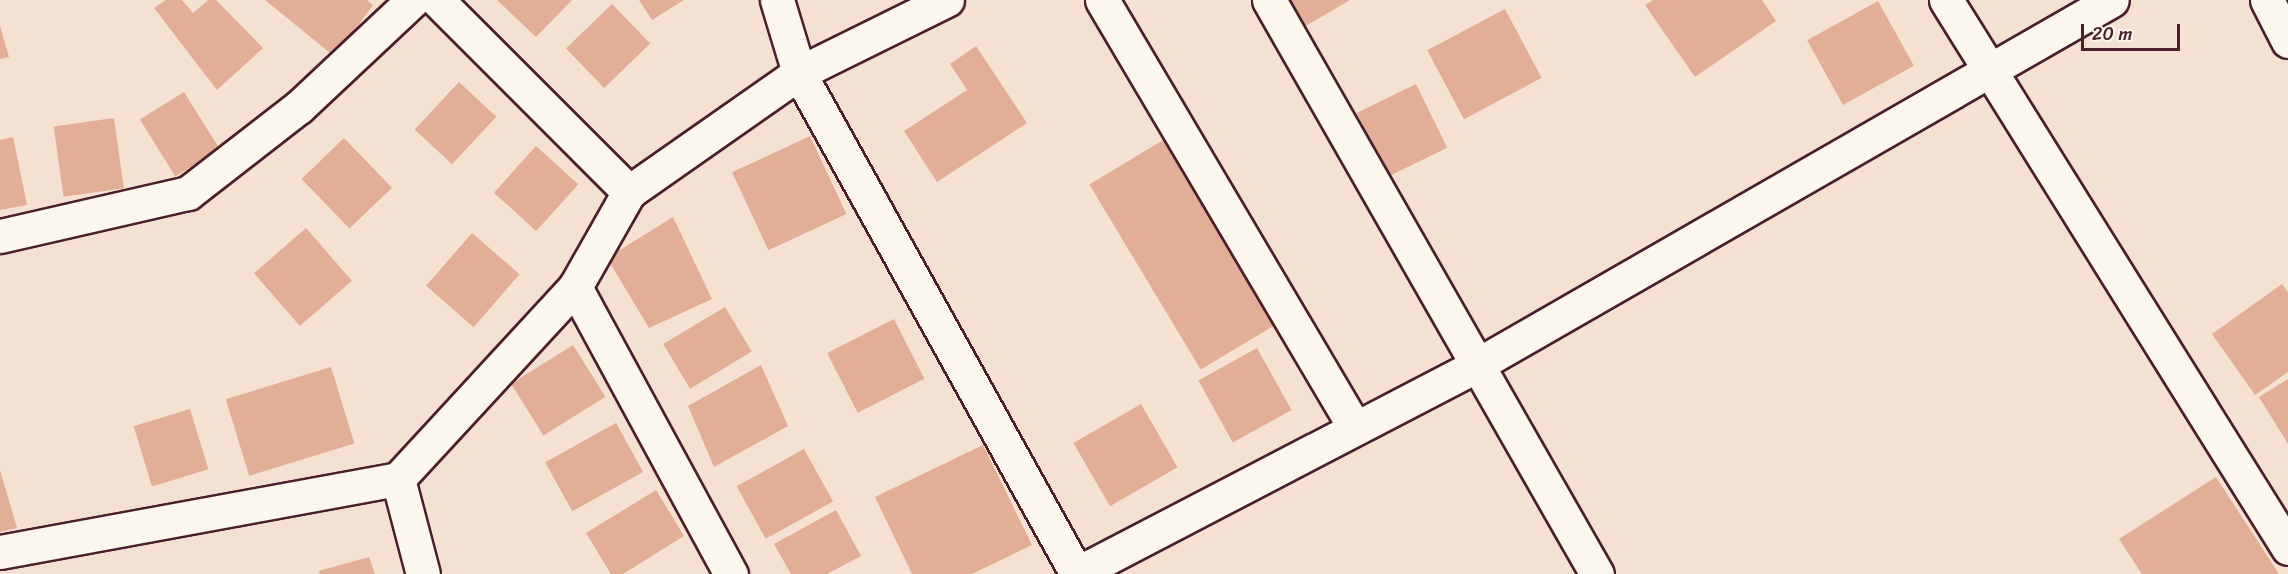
<!DOCTYPE html>
<style>
body{margin:0}
#map{position:relative;width:2288px;height:574px;overflow:hidden;background:#f4e1d2;font-family:Sriracha,sans-serif}
div>[style]{position:absolute}
.building>*{inset:0;background:#e2ae97;transform-origin:0 0}
.roads{filter:drop-shadow(2px 0 #4a1f2b) drop-shadow(-2px 0 #4a1f2b) drop-shadow(0 2px #4a1f2b) drop-shadow(0 -2px #4a1f2b)}
.minor>*{height:33px;margin:-16.5px;padding:0 16.5px;transform-origin:16.5px;border-radius:16.5px;background:#fbf7ec}
span{translate:-50% -50%;white-space:nowrap;text-align:center;line-height:1.15;-webkit-text-stroke:6px #fbf7ec;paint-order:stroke}
.scale{position:absolute;left:2081px;top:24px;width:99px;height:27px;box-sizing:border-box;border:3px solid #4a1f2b;border-top:0;padding-left:8px;font-size:18px;line-height:21px;white-space:nowrap;color:#4a1f2b;-webkit-text-stroke:4px #fbf7ec;paint-order:stroke}
</style>
<div id="map">
<div class="building">
<i style="clip-path:polygon(166px 0,182px 0,193px 13px,208px 0,216px 0,263px 48px,217px 90px,154px 8px)"></i>
<i style="clip-path:polygon(265px 0,367px 0,373px 5px,335px 57px)"></i>
<i style="clip-path:polygon(497px 0,572px 0,536px 37px)"></i>
<i style="clip-path:polygon(639px 0,684px 0,652px 20px)"></i>
<i style="clip-path:polygon(1288px 0,1350px 0,1304px 27px)"></i>
<i style="clip-path:polygon(1653px 0,1762px 0,1776px 21px,1695px 77px,1645px 5px)"></i>
<i style="left:1878px;top:1px;width:74px;height:81px;rotate:61deg"></i>
<i style="left:612px;top:4px;width:55px;height:64px;rotate:46deg"></i>
<i style="left:1505px;top:9px;width:78px;height:88px;rotate:62deg"></i>
<i style="clip-path:polygon(0 26px,9px 57px,0 59px)"></i>
<i style="clip-path:polygon(976px 46px,1027px 123px,937px 182px,904px 131px,967px 90px,950px 64px)"></i>
<i style="left:459px;top:82px;width:51px;height:65px;rotate:43deg"></i>
<i style="left:1416px;top:84px;width:71px;height:66px;rotate:64deg"></i>
<i style="left:184px;top:92px;width:67px;height:52px;rotate:58deg"></i>
<i style="left:114px;top:118px;width:71px;height:61px;rotate:82deg"></i>
<i style="left:810px;top:136px;width:86px;height:86px;rotate:65deg"></i>
<i style="left:1170px;top:136px;width:216px;height:94px;rotate:59deg"></i>
<i style="clip-path:polygon(13px 137px,27px 205px,0 210px,0 140px)"></i>
<i style="left:344px;top:138px;width:69px;height:59px;rotate:46deg"></i>
<i style="left:536px;top:146px;width:57px;height:63px;rotate:42deg"></i>
<i style="clip-path:polygon(673px 217px,712px 299px,649px 328px,607px 258px)"></i>
<i style="left:306px;top:228px;width:70px;height:69px;rotate:49deg"></i>
<i style="left:472px;top:233px;width:63px;height:70px;rotate:41deg"></i>
<i style="clip-path:polygon(2282px 284px,2288px 292px,2288px 372px,2255px 395px,2212px 334px)"></i>
<i style="left:725px;top:307px;width:52px;height:72px;rotate:59deg"></i>
<i style="left:894px;top:319px;width:67px;height:75px;rotate:63deg"></i>
<i style="left:573px;top:345px;width:61px;height:73px;rotate:58deg"></i>
<i style="left:1257px;top:348px;width:71px;height:67px;rotate:61deg"></i>
<i style="clip-path:polygon(761px 365px,788px 426px,714px 467px,688px 406px)"></i>
<i style="left:331px;top:367px;width:80px;height:110px;rotate:73deg"></i>
<i style="clip-path:polygon(2288px 379px,2288px 444px,2259px 397px)"></i>
<i style="left:1141px;top:404px;width:73px;height:78px;rotate:60deg"></i>
<i style="left:190px;top:409px;width:63px;height:59px;rotate:73deg"></i>
<i style="left:616px;top:423px;width:56px;height:81px;rotate:61deg"></i>
<i style="clip-path:polygon(983px 445px,1032px 545px,972px 574px,912px 574px,875px 497px)"></i>
<i style="left:804px;top:449px;width:60px;height:77px;rotate:61deg"></i>
<i style="clip-path:polygon(0 470px,17px 528px,0 532px)"></i>
<i style="clip-path:polygon(2216px 477px,2279px 574px,2142px 574px,2119px 539px)"></i>
<i style="clip-path:polygon(656px 490px,684px 536px,623px 574px,611px 574px,586px 533px)"></i>
<i style="clip-path:polygon(836px 510px,861px 556px,827px 574px,791px 574px,774px 544px)"></i>
<i style="clip-path:polygon(369px 557px,375px 574px,320px 574px,319px 571px)"></i>
</div>
<div class="roads">
<div class="minor">
<i style="left:437px;top:0;width:272px;rotate:45deg"></i>
<i style="left:777px;top:0;width:76px;rotate:73.2deg"></i>
<i style="left:799px;top:73px;width:573px;rotate:60.97deg"></i>
<i style="left:1102px;top:0;width:497px;rotate:59.4deg"></i>
<i style="left:1269px;top:0;width:661px;rotate:60.26deg"></i>
<i style="left:1946px;top:0;width:646px;rotate:58.03deg"></i>
<i style="left:2267px;top:0;width:46px;rotate:62.9deg"></i>
<i style="left:0;top:236px;width:193px;rotate:-12.9deg"></i>
<i style="left:188px;top:193px;width:140px;rotate:-37.8deg"></i>
<i style="left:299px;top:107px;width:156px;rotate:-43.2deg"></i>
<i style="left:575px;top:287px;width:327px;rotate:61.5deg"></i>
<i style="left:398px;top:479px;width:98px;rotate:75.3deg"></i>
<i style="left:0;top:552px;width:405px;rotate:-10.4deg"></i>
<i style="left:398px;top:479px;width:261px;rotate:-47.3deg"></i>
<i style="left:575px;top:287px;width:109px;rotate:-60.4deg"></i>
<i style="left:629px;top:192px;width:208px;rotate:-35deg"></i>
<i style="left:799px;top:73px;width:165px;rotate:-26.3deg"></i>
<i style="left:1076px;top:574px;width:452px;rotate:-27.5deg"></i>
<i style="left:1477px;top:365px;width:732px;rotate:-29.89deg"></i>
</div>
</div>
<div class="scale">20 m</div>
</div>
